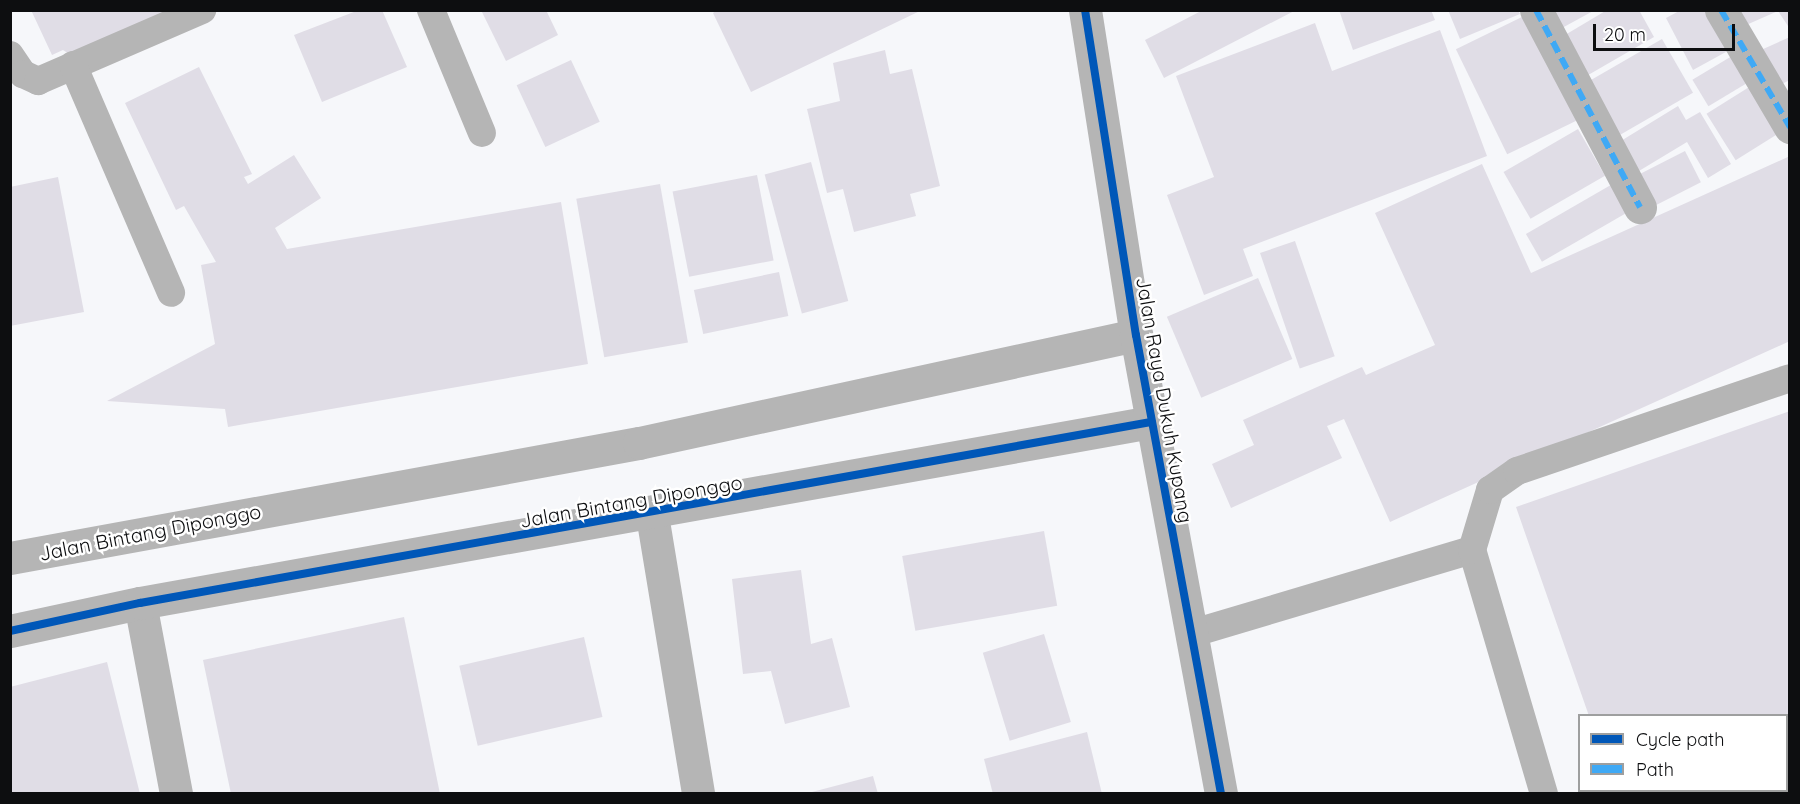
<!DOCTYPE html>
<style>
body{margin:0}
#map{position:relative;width:1800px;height:804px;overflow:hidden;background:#f6f7fa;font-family:Quicksand,sans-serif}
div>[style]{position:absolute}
.building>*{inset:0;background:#e0dde6;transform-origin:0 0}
.service>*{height:28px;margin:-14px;padding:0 14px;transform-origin:14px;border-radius:14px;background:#b5b5b5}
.minor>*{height:33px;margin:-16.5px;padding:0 16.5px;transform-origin:16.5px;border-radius:16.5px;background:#b5b5b5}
.tertiary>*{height:33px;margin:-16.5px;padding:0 16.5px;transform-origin:16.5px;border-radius:16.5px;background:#b5b5b5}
.quiet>*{height:6px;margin-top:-3px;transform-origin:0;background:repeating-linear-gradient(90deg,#3fa9f5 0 12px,transparent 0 18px)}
.cycleway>*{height:8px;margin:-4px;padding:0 4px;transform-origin:4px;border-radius:4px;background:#0057b8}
span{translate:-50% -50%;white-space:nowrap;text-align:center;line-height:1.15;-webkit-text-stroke:5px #fff;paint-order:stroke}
.street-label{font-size:20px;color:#0d0e10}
.frame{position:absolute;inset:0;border:12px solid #0d0e10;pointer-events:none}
.legend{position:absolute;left:1578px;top:714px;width:210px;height:78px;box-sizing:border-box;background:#fff;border:2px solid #9e9f9f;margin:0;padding:8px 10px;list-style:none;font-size:18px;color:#0d0e10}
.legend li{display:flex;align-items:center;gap:12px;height:30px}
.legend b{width:30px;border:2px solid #9e9f9f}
.scale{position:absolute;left:1593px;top:24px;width:142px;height:27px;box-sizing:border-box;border:3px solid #0d0e10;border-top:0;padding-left:8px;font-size:18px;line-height:21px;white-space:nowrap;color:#0d0e10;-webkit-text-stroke:4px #fff;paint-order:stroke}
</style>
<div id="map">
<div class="building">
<i style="clip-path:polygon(31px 10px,187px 10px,77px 59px,63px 50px,52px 55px)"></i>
<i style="clip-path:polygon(359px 10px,382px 10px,407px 67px,322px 102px,294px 35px)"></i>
<i style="clip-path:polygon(481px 10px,546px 10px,558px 35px,506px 61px)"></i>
<i style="clip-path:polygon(717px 10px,922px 10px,751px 92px,713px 13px)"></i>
<i style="clip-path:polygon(1203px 10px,1296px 10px,1164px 78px,1145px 40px)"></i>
<i style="clip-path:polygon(1339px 10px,1431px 10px,1435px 20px,1353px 50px)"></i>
<i style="clip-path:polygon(1448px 10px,1518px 10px,1520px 14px,1460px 39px)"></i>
<i style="clip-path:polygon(1552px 10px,1595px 10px,1562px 28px)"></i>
<i style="clip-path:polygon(1607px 10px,1639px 10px,1654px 37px,1583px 78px,1560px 38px)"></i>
<i style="clip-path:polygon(1681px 10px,1716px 10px,1735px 47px,1693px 70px,1666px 18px)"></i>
<i style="clip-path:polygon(1729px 10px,1790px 10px,1790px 29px,1778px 11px,1737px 29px)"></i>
<i style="left:1526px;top:15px;width:117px;height:78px;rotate:64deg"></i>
<i style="clip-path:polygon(1315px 23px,1332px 71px,1440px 30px,1487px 156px,1243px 249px,1253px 276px,1204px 295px,1167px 195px,1214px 177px,1176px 76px)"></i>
<i style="clip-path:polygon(1790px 37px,1790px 80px,1769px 90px,1752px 54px)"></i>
<i style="left:1662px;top:39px;width:62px;height:88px;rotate:60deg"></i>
<i style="clip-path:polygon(885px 50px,890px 74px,912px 69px,940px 186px,910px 194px,916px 216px,854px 232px,843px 189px,827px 193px,807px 109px,840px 101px,833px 63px)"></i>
<i style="left:1737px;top:53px;width:31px;height:52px;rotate:59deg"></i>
<i style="left:571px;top:60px;width:68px;height:60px;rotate:65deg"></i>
<i style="clip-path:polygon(199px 67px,252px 174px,244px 177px,248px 184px,294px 155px,321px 198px,275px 228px,287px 249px,561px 202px,588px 364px,228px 427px,225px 409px,107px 401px,215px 344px,201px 265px,216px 262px,184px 206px,176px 210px,125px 103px)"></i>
<i style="left:1754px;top:84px;width:55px;height:56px;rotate:58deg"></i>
<i style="clip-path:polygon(1678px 106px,1686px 120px,1700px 112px,1731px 164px,1708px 178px,1687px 142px,1629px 177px,1611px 147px)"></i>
<i style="left:1578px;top:129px;width:54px;height:86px;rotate:60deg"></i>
<i style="left:1685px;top:151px;width:35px;height:60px;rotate:63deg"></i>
<i style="clip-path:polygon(1790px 156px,1790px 341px,1390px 522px,1344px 419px,1327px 426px,1342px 458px,1231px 508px,1212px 464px,1254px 445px,1243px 420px,1362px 367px,1366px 375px,1435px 345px,1375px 213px,1482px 164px,1531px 273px)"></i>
<i style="left:811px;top:162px;width:144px;height:48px;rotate:75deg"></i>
<i style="left:757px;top:175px;width:87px;height:86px;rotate:79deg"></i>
<i style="clip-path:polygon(58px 177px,84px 312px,10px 326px,10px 187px)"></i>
<i style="left:1616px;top:182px;width:32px;height:104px;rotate:60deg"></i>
<i style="left:660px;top:184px;width:161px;height:85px;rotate:80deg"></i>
<i style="left:1295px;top:241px;width:122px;height:37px;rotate:71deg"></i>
<i style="left:779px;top:272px;width:45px;height:87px;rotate:78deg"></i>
<i style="left:1258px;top:278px;width:88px;height:99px;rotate:67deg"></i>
<i style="clip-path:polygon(1790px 411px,1790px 749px,1786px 716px,1589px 716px,1516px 507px)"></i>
<i style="left:1044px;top:531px;width:76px;height:144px;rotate:80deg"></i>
<i style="clip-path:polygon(801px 570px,811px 644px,832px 638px,850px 707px,785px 724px,771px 671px,743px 674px,732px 579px)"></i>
<i style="clip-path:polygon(404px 617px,440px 794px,231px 794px,203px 660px)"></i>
<i style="left:1044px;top:634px;width:92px;height:64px;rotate:73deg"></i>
<i style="left:584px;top:637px;width:82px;height:128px;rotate:77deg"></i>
<i style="clip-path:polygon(107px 662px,140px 794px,10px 794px,10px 687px)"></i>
<i style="clip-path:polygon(1087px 732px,1102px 794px,993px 794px,984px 759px)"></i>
<i style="clip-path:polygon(873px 776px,878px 794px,813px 794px,812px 792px)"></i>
<i style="clip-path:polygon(1615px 790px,1670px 790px,1670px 791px,1616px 794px)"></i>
</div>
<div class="service">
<i style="left:431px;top:10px;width:133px;rotate:67.5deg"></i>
<i style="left:10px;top:55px;width:23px;rotate:56deg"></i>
<i style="left:23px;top:74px;width:17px;rotate:25deg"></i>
<i style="left:38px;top:81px;width:179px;rotate:-23.4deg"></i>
<i style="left:73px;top:65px;width:248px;rotate:66.7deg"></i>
<i style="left:1190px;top:634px;width:294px;rotate:-16.6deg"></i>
<i style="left:1786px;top:762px;width:4px;rotate:-14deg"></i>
<i style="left:1544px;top:794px;width:254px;rotate:-106.4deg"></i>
<i style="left:1472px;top:550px;width:63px;rotate:-73.3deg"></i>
<i style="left:1490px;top:490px;width:33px;rotate:-35deg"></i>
<i style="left:1517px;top:471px;width:288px;rotate:-18.8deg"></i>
<i style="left:1692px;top:794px;width:11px;rotate:-22deg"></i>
</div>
<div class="minor">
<i style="left:1536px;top:10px;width:223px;rotate:62.2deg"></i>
<i style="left:1721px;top:10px;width:136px;rotate:59.5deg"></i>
<i style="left:652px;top:515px;width:283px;rotate:80.6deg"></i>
<i style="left:10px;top:558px;width:639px;rotate:-10.36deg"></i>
<i style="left:639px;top:443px;width:509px;rotate:-12.26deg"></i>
<i style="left:140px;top:603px;width:194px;rotate:79.3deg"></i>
<i style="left:10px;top:631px;width:133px;rotate:-12.2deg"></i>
<i style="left:140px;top:603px;width:1027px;rotate:-10.15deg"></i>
</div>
<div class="tertiary">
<i style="left:1085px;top:10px;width:329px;rotate:81.1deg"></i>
<i style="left:1136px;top:335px;width:467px;rotate:79.5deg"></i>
</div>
<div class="quiet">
<i style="left:1536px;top:10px;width:223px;rotate:62.2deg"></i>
<i style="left:1721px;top:10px;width:136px;rotate:59.5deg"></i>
</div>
<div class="cycleway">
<i style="left:1085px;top:10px;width:329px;rotate:81.1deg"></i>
<i style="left:1136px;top:335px;width:467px;rotate:79.5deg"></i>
<i style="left:10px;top:631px;width:133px;rotate:-12.2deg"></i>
<i style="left:140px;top:603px;width:1027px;rotate:-10.15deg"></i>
</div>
<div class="street-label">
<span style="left:1165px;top:400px;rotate:80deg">Jalan Raya Dukuh Kupang</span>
<span style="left:631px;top:501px;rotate:-10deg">Jalan Bintang Diponggo</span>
<span style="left:150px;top:532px;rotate:-11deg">Jalan Bintang Diponggo</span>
</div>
<div class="frame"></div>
<ul class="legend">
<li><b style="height:8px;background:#0057b8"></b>Cycle path</li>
<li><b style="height:8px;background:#3fa9f5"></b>Path</li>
</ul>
<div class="scale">20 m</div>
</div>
